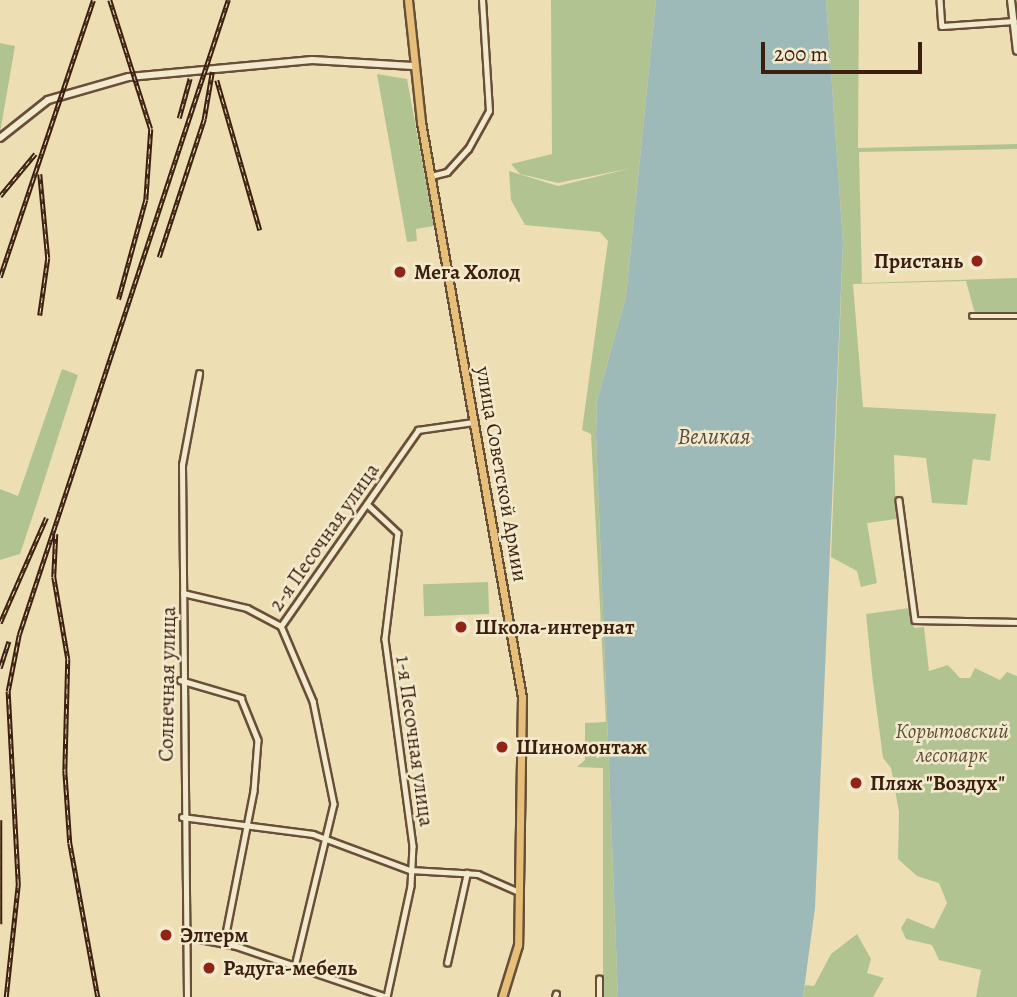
<!DOCTYPE html>
<meta charset="utf-8">
<style>
body{margin:0}
#map{position:relative;width:1017px;height:997px;overflow:hidden;background:#eddfb3;font-family:Alegreya,serif}
div>[style]{position:absolute}
.green>*{inset:0;background:#b2c392;transform-origin:0 0}
.water>*{inset:0;background:#9ebab8}
.roads{filter:drop-shadow(2px 0 #684f37) drop-shadow(-2px 0 #684f37) drop-shadow(0 2px #684f37) drop-shadow(0 -2px #684f37)}
.minor>*{height:4.5px;margin:-2.25px;padding:0 2.25px;transform-origin:2.25px;border-radius:2.25px;background:#f3eace}
.tertiary>*{height:6px;margin:-3px;padding:0 3px;transform-origin:3px;border-radius:3px;background:#f3eace}
.primary>*{height:7px;margin:-3.5px;padding:0 3.5px;transform-origin:3.5px;border-radius:3.5px;background:#e6c07a}
.rail>*{height:4.5px;margin-top:-2.25px;transform-origin:0;background:repeating-linear-gradient(90deg,#f3eace 0 5px,#3c1f0e 0 10px);box-sizing:border-box;border-block:2px solid #3c1f0e}
.dots>*{width:19px;height:19px;translate:-50% -50%;box-sizing:border-box;border:4px solid #f3eace;border-radius:50%}
span{translate:-50% -50%;white-space:nowrap;text-align:center;line-height:1.15;-webkit-text-stroke:5px #f3eace;paint-order:stroke}
.poi-label{font-size:21px;color:#3c1f0e;font-weight:700}
.right{translate:-100% -50%;text-align:right}
.left{translate:0 -50%;text-align:left}
.street-label{font-size:21px;color:#3c1f0e}
.park-label{font-size:21px;color:#5f5036;font-style:italic}
.water-label{font-size:23px;color:#594e41;font-style:italic}
.scale{position:absolute;left:761px;top:42px;width:161px;height:32px;box-sizing:border-box;border:4px solid #3c1f0e;border-top:0;padding-left:9px;font-size:21px;line-height:24px;white-space:nowrap;color:#3c1f0e;-webkit-text-stroke:5px #f3eace;paint-order:stroke}
</style>
<div id="map">
<div class="green">
<i style="clip-path:polygon(551px 0,656px 0,626px 296px,597px 401px,596px 434px,618px 997px,603px 997px,603px 768px,577px 767px,585px 760px,585px 723px,606px 722px,591px 434px,582px 430px,608px 241px,600px 232px,525px 225px,511px 200px,509px 171px,558px 186px,632px 168px,558px 183px,520px 174px,511px 164px,552px 154px)"></i>
<i style="clip-path:polygon(826px 0,859px 0,858px 148px,1017px 144px,1017px 149px,859px 152px,862px 283px,1017px 278px,1017px 313px,975px 314px,966px 281px,853px 284px,863px 407px,996px 414px,990px 461px,973px 459px,967px 505px,932px 503px,926px 458px,894px 455px,896px 519px,867px 523px,877px 583px,861px 587px,857px 571px,831px 557px,843px 242px)"></i>
<i style="clip-path:polygon(0 43px,15px 46px,0 133px)"></i>
<i style="clip-path:polygon(377px 74px,407px 79px,434px 226px,416px 229px,417px 241px,407px 242px)"></i>
<i style="clip-path:polygon(62px 369px,78px 375px,35px 509px,20px 554px,0 560px,0 489px,18px 496px)"></i>
<i style="left:488px;top:582px;width:32px;height:65px;rotate:88deg"></i>
<i style="clip-path:polygon(910px 608px,914px 628px,924px 627px,929px 671px,948px 665px,960px 678px,970px 678px,975px 668px,1000px 680px,1007px 672px,1017px 676px,1017px 997px,976px 997px,981px 970px,939px 960px,932px 945px,906px 939px,901px 928px,907px 918px,934px 929px,947px 903px,939px 883px,917px 876px,898px 859px,899px 812px,891px 768px,883px 758px,872px 674px,866px 614px)"></i>
<i style="clip-path:polygon(857px 934px,871px 959px,867px 973px,884px 978px,873px 997px,803px 997px,805px 985px,814px 986px,831px 954px)"></i>
</div>
<div class="water">
<i style="clip-path:polygon(656px 0,826px 0,843px 242px,815px 908px,803px 997px,618px 997px,596px 434px,597px 401px,626px 296px)"></i>
</div>
<div class="roads">
<div class="minor">
<i style="left:940px;top:0;width:26px;rotate:86deg"></i>
<i style="left:942px;top:26px;width:72px;rotate:-4deg"></i>
<i style="left:431px;top:176px;width:16px;rotate:-14deg"></i>
<i style="left:447px;top:172px;width:31px;rotate:-48deg"></i>
<i style="left:468px;top:149px;width:43px;rotate:-61.1deg"></i>
<i style="left:489px;top:111px;width:111px;rotate:-93.6deg"></i>
<i style="left:972px;top:316px;width:45px"></i>
<i style="left:899px;top:500px;width:121px;rotate:82.4deg"></i>
<i style="left:915px;top:620px;width:102px;rotate:1.1deg"></i>
<i style="left:367px;top:504px;width:42px;rotate:43.1deg"></i>
<i style="left:398px;top:533px;width:107px;rotate:97deg"></i>
<i style="left:385px;top:639px;width:209px;rotate:82.3deg"></i>
<i style="left:413px;top:846px;width:40px;rotate:92.9deg"></i>
<i style="left:411px;top:886px;width:114px;rotate:102.2deg"></i>
<i style="left:183px;top:593px;width:66px;rotate:13.2deg"></i>
<i style="left:247px;top:608px;width:38px;rotate:28deg"></i>
<i style="left:281px;top:626px;width:82px;rotate:66.9deg"></i>
<i style="left:313px;top:701px;width:105px;rotate:78.5deg"></i>
<i style="left:334px;top:804px;width:167px;rotate:103.5deg"></i>
<i style="left:281px;top:626px;width:239px;rotate:-55deg"></i>
<i style="left:418px;top:430px;width:57px;rotate:-8.1deg"></i>
<i style="left:180px;top:680px;width:64px;rotate:16.4deg"></i>
<i style="left:241px;top:698px;width:45px;rotate:68deg"></i>
<i style="left:258px;top:740px;width:51px;rotate:94.5deg"></i>
<i style="left:254px;top:791px;width:156px;rotate:101.1deg"></i>
<i style="left:182px;top:817px;width:132px;rotate:7.4deg"></i>
<i style="left:313px;top:834px;width:103px;rotate:20.4deg"></i>
<i style="left:410px;top:870px;width:68px;rotate:3.4deg"></i>
<i style="left:478px;top:874px;width:45px;rotate:23.7deg"></i>
<i style="left:184px;top:936px;width:53px;rotate:10.9deg"></i>
<i style="left:236px;top:946px;width:159px;rotate:18.7deg"></i>
<i style="left:447px;top:963px;width:92px;rotate:-77.5deg"></i>
<i style="left:187px;top:997px;width:532px;rotate:-90.54deg"></i>
<i style="left:182px;top:465px;width:93px;rotate:-79.4deg"></i>
<i style="left:555px;top:997px;width:3px;rotate:-72deg"></i>
<i style="left:599px;top:997px;width:18px;rotate:-90deg"></i>
</div>
<div class="tertiary">
<i style="left:1011px;top:0;width:51px;rotate:83.3deg"></i>
<i style="left:0;top:138px;width:61px;rotate:-38.4deg"></i>
<i style="left:48px;top:100px;width:84px;rotate:-15.9deg"></i>
<i style="left:129px;top:77px;width:184px;rotate:-5.3deg"></i>
<i style="left:312px;top:60px;width:101px;rotate:3.4deg"></i>
</div>
<div class="primary">
<i style="left:408px;top:0;width:123px;rotate:83.9deg"></i>
<i style="left:421px;top:122px;width:584px;rotate:80.04deg"></i>
<i style="left:522px;top:697px;width:248px;rotate:90.9deg"></i>
<i style="left:518px;top:945px;width:54px;rotate:107.1deg"></i>
</div>
</div>
<div class="rail">
<i style="left:110px;top:0;width:135px;rotate:72.4deg"></i>
<i style="left:151px;top:129px;width:71px;rotate:94deg"></i>
<i style="left:146px;top:200px;width:103px;rotate:105.3deg"></i>
<i style="left:217px;top:80px;width:156px;rotate:74deg"></i>
<i style="left:179px;top:118px;width:41px;rotate:-74.6deg"></i>
<i style="left:40px;top:174px;width:84px;rotate:84.6deg"></i>
<i style="left:48px;top:258px;width:58px;rotate:98deg"></i>
<i style="left:0;top:196px;width:55px;rotate:-50.2deg"></i>
<i style="left:159px;top:257px;width:145px;rotate:-71.9deg"></i>
<i style="left:204px;top:119px;width:48px;rotate:-80.3deg"></i>
<i style="left:0;top:277px;width:292px;rotate:-71.4deg"></i>
<i style="left:56px;top:534px;width:43px;rotate:92.7deg"></i>
<i style="left:54px;top:577px;width:83px;rotate:80.3deg"></i>
<i style="left:68px;top:659px;width:111px;rotate:91.5deg"></i>
<i style="left:65px;top:770px;width:73px;rotate:86.1deg"></i>
<i style="left:70px;top:843px;width:157px;rotate:79.7deg"></i>
<i style="left:0;top:623px;width:115px;rotate:-66.3deg"></i>
<i style="left:0;top:668px;width:28px;rotate:-72deg"></i>
<i style="left:0;top:820px;width:104px;rotate:90deg"></i>
<i style="left:6px;top:997px;width:114px;rotate:-83.9deg"></i>
<i style="left:18px;top:884px;width:193px;rotate:-93deg"></i>
<i style="left:8px;top:691px;width:57px;rotate:-78.9deg"></i>
<i style="left:19px;top:635px;width:669px;rotate:-71.78deg"></i>
</div>
<div class="dots">
<i style="left:977px;top:261px;background:#8f2418"></i>
<i style="left:400px;top:272px;background:#8f2418"></i>
<i style="left:461px;top:627px;background:#8f2418"></i>
<i style="left:502px;top:747px;background:#8f2418"></i>
<i style="left:856px;top:783px;background:#8f2418"></i>
<i style="left:166px;top:935px;background:#8f2418"></i>
<i style="left:209px;top:968px;background:#8f2418"></i>
</div>
<div class="poi-label">
<span class="right" style="left:963px;top:261px">Пристань</span>
<span class="left" style="left:414px;top:272px">Мега Холод</span>
<span class="left" style="left:475px;top:627px">Школа-интернат</span>
<span class="left" style="left:516px;top:747px">Шиномонтаж</span>
<span class="left" style="left:870px;top:783px">Пляж "Воздух"</span>
<span class="left" style="left:180px;top:935px">Элтерм</span>
<span class="left" style="left:223px;top:968px">Радуга-мебель</span>
</div>
<div class="street-label">
<span style="left:502px;top:474px;rotate:80deg">улица Советской Армии</span>
<span style="left:324px;top:537px;rotate:-55deg">2-я Песочная улица</span>
<span style="left:167px;top:684px;rotate:-89deg">Солнечная улица</span>
<span style="left:415px;top:741px;rotate:82deg">1-я Песочная улица</span>
</div>
<div class="park-label">
<span style="left:952px;top:743px">Корытовский<br>лесопарк</span>
</div>
<div class="water-label">
<span style="left:714px;top:437px">Великая</span>
</div>
<div class="scale">200 m</div>
</div>
